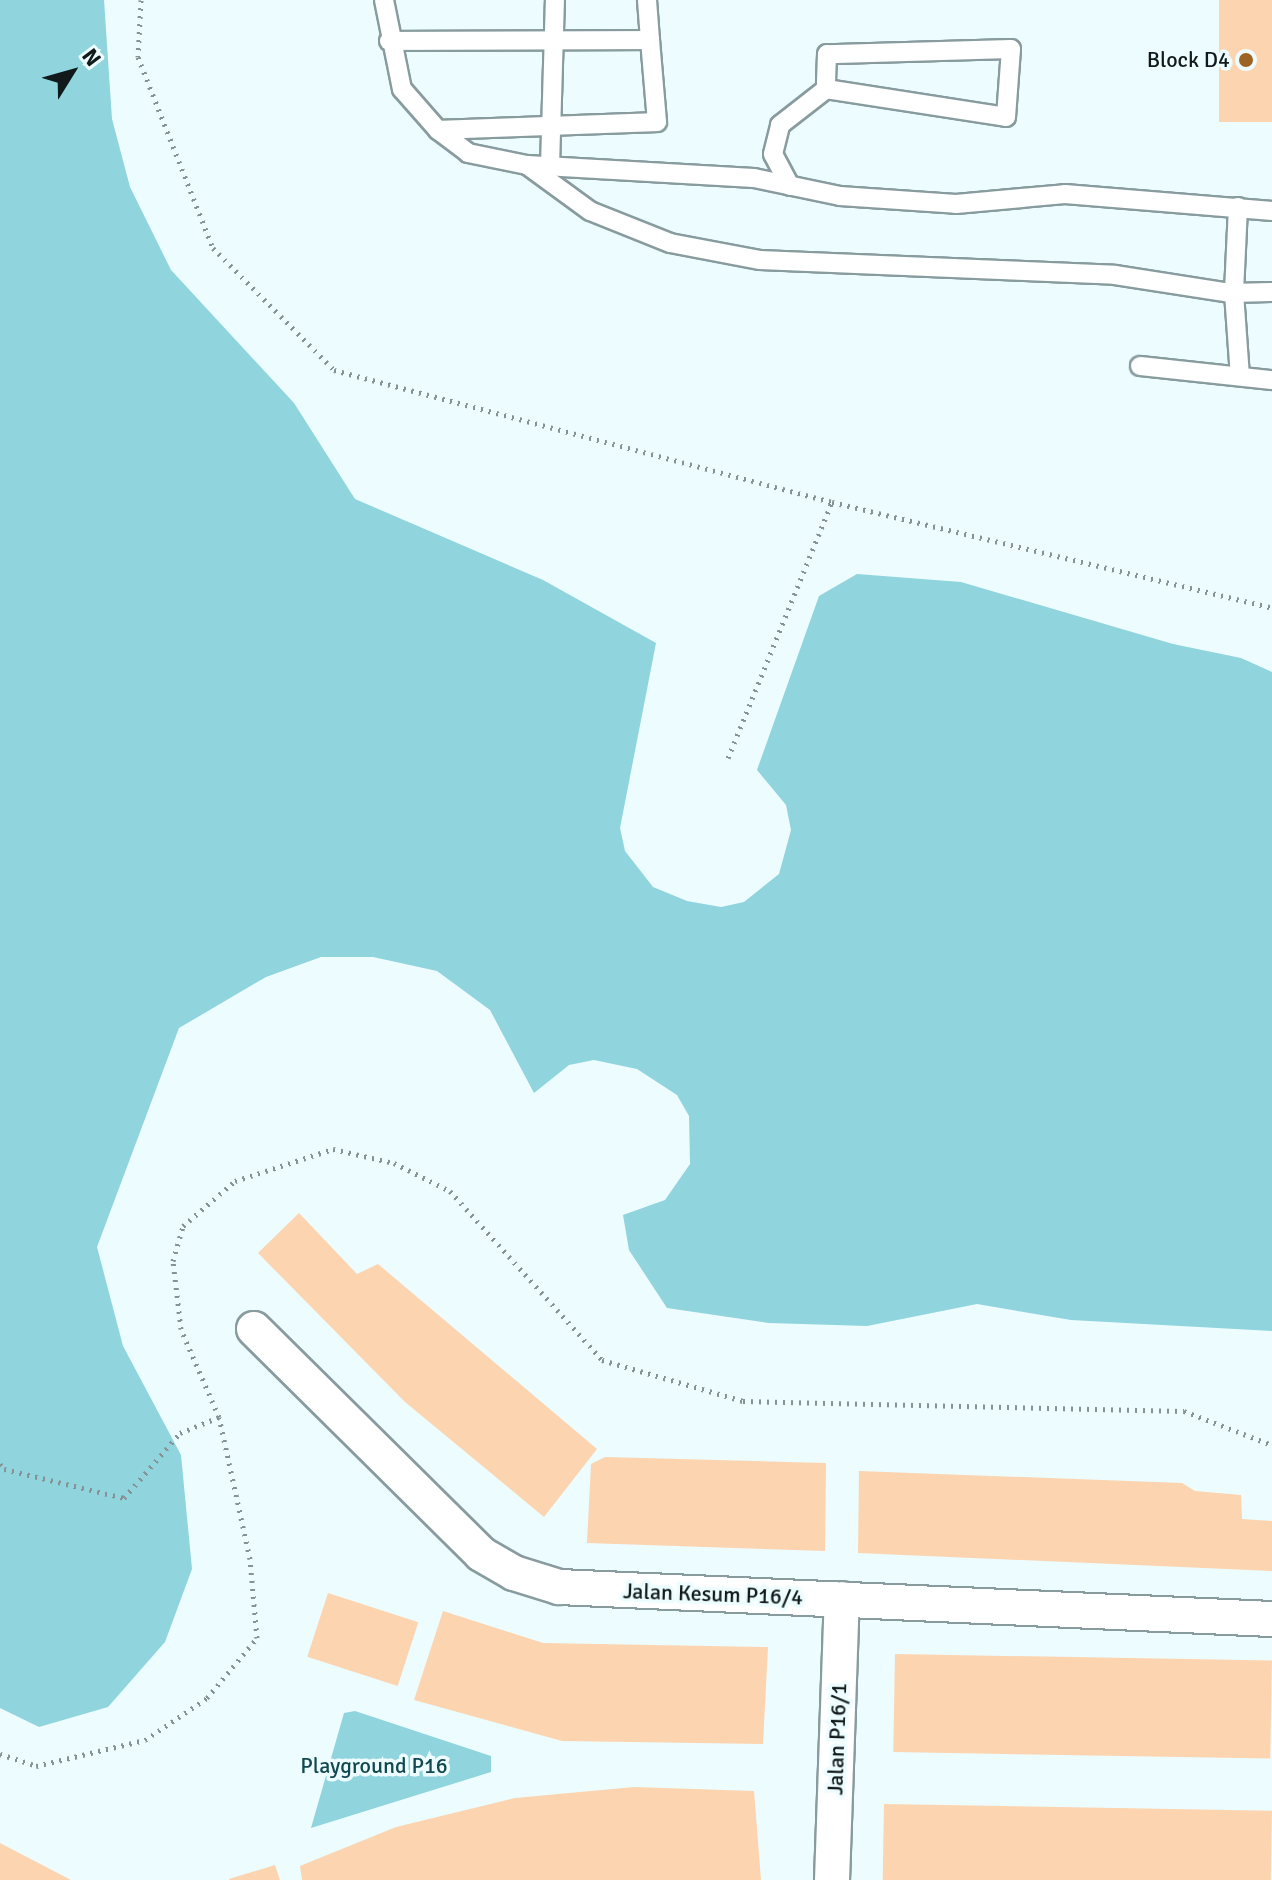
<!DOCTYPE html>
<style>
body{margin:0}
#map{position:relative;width:1272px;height:1880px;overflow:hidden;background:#ecfcff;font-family:Signika,sans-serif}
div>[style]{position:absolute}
.green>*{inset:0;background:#90d4de}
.building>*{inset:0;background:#fcd4b0;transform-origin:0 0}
.path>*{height:5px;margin-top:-2.5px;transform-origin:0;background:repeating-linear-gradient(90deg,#869294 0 2px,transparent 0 8px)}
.roads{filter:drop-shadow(2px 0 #889c9f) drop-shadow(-2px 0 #889c9f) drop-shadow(0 2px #889c9f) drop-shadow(0 -2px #889c9f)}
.service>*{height:18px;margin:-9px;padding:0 9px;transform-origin:9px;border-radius:9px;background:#fff}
.minor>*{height:34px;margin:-17px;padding:0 17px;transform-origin:17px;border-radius:17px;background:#fff}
.dots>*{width:22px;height:22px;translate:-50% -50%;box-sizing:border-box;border:4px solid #ecfcff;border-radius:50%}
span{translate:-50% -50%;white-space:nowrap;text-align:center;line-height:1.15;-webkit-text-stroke:7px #ecfcff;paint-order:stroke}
.poi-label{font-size:22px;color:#11191a}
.right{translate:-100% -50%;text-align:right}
.street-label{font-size:22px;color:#11191a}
.park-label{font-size:22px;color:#12484f}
.north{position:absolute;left:32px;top:32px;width:80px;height:80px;-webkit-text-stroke:6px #ecfcff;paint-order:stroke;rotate:53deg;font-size:22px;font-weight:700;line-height:32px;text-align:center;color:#11191a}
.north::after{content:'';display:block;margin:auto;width:28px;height:36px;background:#11191a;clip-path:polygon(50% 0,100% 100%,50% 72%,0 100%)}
</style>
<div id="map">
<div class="green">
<i style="clip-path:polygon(0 0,104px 0,112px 119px,130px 187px,171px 270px,294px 403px,355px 499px,543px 580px,656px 643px,620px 828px,625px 851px,653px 887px,687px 901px,721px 907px,744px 902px,779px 874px,791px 830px,786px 805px,757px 770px,819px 596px,857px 574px,961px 582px,1173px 644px,1241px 658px,1272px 672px,1272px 1331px,1071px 1320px,977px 1304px,867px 1326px,769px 1323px,667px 1308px,629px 1250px,623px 1215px,665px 1200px,690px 1164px,689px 1116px,677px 1095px,637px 1069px,594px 1060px,569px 1065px,534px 1093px,490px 1010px,437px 971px,373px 957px,321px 957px,266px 977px,179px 1028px,97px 1247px,123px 1346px,181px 1455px,192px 1569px,165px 1642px,108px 1707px,39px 1727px,0 1708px)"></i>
<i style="clip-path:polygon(355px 1711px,491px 1756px,491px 1772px,311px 1828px,344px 1713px)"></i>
</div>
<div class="building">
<i style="left:1219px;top:0;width:53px;height:122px"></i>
<i style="clip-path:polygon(299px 1213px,357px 1274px,378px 1264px,597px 1449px,544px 1517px,405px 1402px,258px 1253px)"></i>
<i style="clip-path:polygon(605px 1457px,826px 1463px,825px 1551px,587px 1543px,591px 1464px)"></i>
<i style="clip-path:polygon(859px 1471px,1182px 1483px,1195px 1491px,1241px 1495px,1242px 1519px,1272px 1521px,1272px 1571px,858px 1553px)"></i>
<i style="left:328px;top:1593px;width:95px;height:67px;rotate:18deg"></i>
<i style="clip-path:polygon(443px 1611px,543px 1643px,768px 1647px,763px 1744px,562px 1741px,414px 1700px)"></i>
<i style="left:895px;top:1654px;width:377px;height:98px;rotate:1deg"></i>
<i style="clip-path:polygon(634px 1787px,754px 1791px,761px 1880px,302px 1880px,300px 1866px,396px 1827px,515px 1798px)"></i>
<i style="left:884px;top:1804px;width:388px;height:76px;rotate:1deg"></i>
<i style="clip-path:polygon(0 1843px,71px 1880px,0 1880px)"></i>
<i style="clip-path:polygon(275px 1865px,280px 1880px,229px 1880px,229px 1879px)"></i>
</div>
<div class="path">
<i style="left:141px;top:0;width:57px;rotate:93deg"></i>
<i style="left:138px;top:57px;width:205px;rotate:68.6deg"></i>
<i style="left:213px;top:248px;width:172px;rotate:45.2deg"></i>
<i style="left:334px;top:370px;width:515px;rotate:14.85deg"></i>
<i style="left:832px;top:502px;width:453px;rotate:13.5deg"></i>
<i style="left:728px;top:758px;width:276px;rotate:-67.9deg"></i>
<i style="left:0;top:1464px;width:6px;rotate:51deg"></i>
<i style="left:4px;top:1469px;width:123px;rotate:13.6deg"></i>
<i style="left:124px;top:1498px;width:86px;rotate:-49.3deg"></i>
<i style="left:180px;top:1433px;width:42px;rotate:-22.3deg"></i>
<i style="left:0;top:1754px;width:38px;rotate:18deg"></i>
<i style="left:36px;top:1766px;width:112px;rotate:-13.4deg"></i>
<i style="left:145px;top:1740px;width:75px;rotate:-34.1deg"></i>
<i style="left:207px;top:1698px;width:78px;rotate:-50.2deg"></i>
<i style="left:257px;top:1638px;width:79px;rotate:-95.1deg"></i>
<i style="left:250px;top:1559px;width:145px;rotate:-102.3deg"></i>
<i style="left:219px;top:1417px;width:96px;rotate:-113.4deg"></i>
<i style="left:181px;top:1329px;width:68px;rotate:-96.7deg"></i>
<i style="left:173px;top:1261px;width:36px;rotate:-74deg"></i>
<i style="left:183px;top:1226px;width:69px;rotate:-40.9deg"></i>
<i style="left:235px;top:1181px;width:103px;rotate:-18.1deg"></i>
<i style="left:333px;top:1149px;width:63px;rotate:12.9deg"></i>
<i style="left:394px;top:1163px;width:63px;rotate:26.6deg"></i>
<i style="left:450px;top:1191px;width:227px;rotate:48deg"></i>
<i style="left:602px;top:1360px;width:147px;rotate:16.2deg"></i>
<i style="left:743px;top:1401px;width:441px;rotate:1.3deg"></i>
<i style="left:1184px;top:1411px;width:94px;rotate:21.1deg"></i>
</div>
<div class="roads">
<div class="service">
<i style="left:384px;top:0;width:91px;rotate:78.6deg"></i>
<i style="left:402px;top:89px;width:55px;rotate:48.7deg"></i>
<i style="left:438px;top:130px;width:38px;rotate:37deg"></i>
<i style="left:468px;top:153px;width:60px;rotate:11.5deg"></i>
<i style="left:527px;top:165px;width:227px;rotate:3.3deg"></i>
<i style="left:754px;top:178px;width:88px;rotate:11.8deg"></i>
<i style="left:840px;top:196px;width:116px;rotate:3.9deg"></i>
<i style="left:956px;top:204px;width:109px;rotate:-5.2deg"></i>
<i style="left:1065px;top:194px;width:208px;rotate:4.7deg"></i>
<i style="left:647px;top:0;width:40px;rotate:85.7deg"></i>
<i style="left:389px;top:41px;width:261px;rotate:-0.2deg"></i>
<i style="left:650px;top:40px;width:82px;rotate:85.1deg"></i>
<i style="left:657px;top:122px;width:219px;rotate:177.9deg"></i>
<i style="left:527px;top:165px;width:78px;rotate:36.1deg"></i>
<i style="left:590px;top:211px;width:86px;rotate:21.8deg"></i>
<i style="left:670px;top:243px;width:92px;rotate:10.7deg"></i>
<i style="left:760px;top:260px;width:355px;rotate:2.4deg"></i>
<i style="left:1115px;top:275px;width:116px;rotate:8.9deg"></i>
<i style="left:1230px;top:293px;width:42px;rotate:-1.4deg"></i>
<i style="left:550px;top:166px;width:166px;rotate:-88.3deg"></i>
<i style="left:790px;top:186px;width:36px;rotate:-118deg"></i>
<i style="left:773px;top:154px;width:30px;rotate:-76deg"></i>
<i style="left:780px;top:125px;width:58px;rotate:-38deg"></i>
<i style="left:826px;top:89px;width:182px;rotate:8.8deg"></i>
<i style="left:1006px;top:117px;width:68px;rotate:-85.8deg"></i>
<i style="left:1011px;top:49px;width:184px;rotate:178.4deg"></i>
<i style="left:827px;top:54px;width:35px;rotate:92deg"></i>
<i style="left:1238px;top:207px;width:86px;rotate:92.7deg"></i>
<i style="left:1234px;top:293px;width:83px;rotate:85.9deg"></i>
<i style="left:1140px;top:366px;width:133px;rotate:6.1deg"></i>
</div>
<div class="minor">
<i style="left:254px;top:1329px;width:320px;rotate:44.7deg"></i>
<i style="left:481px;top:1554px;width:38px;rotate:30deg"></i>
<i style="left:514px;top:1573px;width:47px;rotate:17.3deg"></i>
<i style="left:559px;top:1587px;width:714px;rotate:2.57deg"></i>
<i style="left:832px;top:1880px;width:281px;rotate:-88deg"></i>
</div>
</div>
<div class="dots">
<i style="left:1246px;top:60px;background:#9d6322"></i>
</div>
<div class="poi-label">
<span class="right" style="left:1230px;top:60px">Block D4</span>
</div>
<div class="street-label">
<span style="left:713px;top:1594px;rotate:2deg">Jalan Kesum P16/4</span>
<span style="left:837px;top:1739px;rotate:-88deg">Jalan P16/1</span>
</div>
<div class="park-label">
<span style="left:374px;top:1766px">Playground P16</span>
</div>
<div class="north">N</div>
</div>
